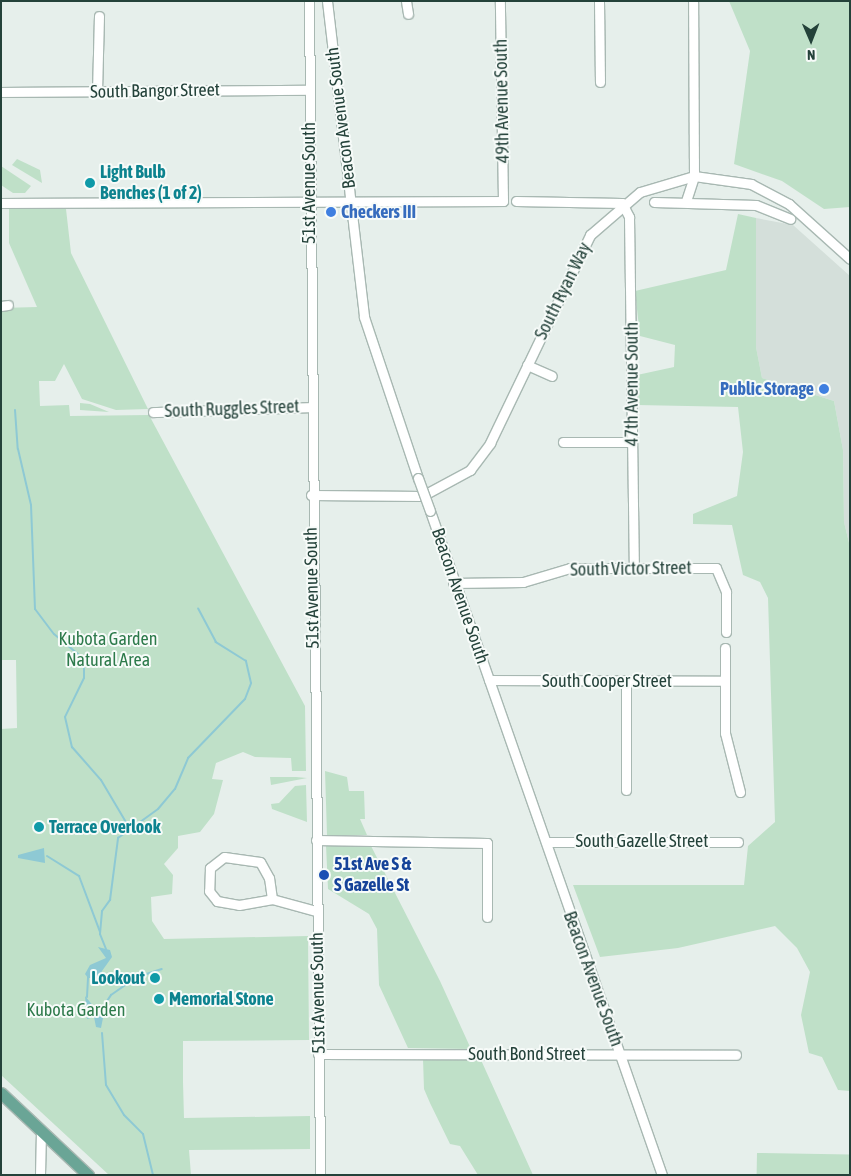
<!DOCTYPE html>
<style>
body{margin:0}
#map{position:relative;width:851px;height:1176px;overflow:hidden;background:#e6efeb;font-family:"Asap Condensed",sans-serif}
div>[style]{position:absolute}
.built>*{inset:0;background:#d4dfda}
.green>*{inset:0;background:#bfe0c8;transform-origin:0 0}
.water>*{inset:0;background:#8ec9d4}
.stream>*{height:2px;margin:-1px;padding:0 1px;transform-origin:1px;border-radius:1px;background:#8ec9d4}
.roads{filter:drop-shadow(1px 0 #a8b8b2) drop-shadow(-1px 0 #a8b8b2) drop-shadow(0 1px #a8b8b2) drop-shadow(0 -1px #a8b8b2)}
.minor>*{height:9px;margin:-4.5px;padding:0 4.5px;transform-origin:4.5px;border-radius:4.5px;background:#fff}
.major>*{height:11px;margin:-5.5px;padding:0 5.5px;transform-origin:5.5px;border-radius:5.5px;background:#6aa596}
.bridges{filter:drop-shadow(1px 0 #a8b8b2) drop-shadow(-1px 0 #a8b8b2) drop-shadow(0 1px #a8b8b2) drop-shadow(0 -1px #a8b8b2)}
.minor-bridge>*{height:9px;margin:-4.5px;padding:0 4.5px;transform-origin:4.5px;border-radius:4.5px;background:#fff}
.dots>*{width:14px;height:14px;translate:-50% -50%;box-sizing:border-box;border:2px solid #f7fbf9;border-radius:50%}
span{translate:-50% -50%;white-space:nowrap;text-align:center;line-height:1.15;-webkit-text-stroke:4px #f7fbf9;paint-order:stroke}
.street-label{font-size:18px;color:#24423a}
.culture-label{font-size:18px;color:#0d838f;font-weight:700}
.left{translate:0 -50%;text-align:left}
.right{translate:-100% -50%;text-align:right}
.shop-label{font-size:18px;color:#366cbe;font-weight:700}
.park-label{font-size:18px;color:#2d7a4b}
.transit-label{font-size:18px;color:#164399;font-weight:700}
.frame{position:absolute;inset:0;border:2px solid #24423a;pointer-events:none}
.north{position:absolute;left:786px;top:15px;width:50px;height:50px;-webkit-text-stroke:4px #f7fbf9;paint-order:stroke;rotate:179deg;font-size:14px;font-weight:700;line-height:20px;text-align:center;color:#24423a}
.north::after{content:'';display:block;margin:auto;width:18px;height:22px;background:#24423a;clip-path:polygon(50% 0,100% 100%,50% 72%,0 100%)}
</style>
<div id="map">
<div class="built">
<i style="clip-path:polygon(756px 218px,793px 225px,850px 276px,850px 547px,844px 522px,843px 450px,834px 401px,762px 378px,756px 347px)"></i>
</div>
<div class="green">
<i style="clip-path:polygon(729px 1px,850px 1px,850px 207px,824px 209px,782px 181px,734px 164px,750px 51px)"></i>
<i style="clip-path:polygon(17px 159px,40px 170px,42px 183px,12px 165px)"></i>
<i style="clip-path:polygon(1px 166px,31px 186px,25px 193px,13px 193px,1px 185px)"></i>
<i style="clip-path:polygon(9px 209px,66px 209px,71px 253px,148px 409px,116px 410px,82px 399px,64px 364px,55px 381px,39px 381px,40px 406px,69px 405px,70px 416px,149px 415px,305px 706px,306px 771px,292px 771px,291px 758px,255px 757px,243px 752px,216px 763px,212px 779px,223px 780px,214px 814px,200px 832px,178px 836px,178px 848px,164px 864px,173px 875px,172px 894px,151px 897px,152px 921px,164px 939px,308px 936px,309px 1040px,183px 1041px,183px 1082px,184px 1118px,310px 1116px,310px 1149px,189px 1150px,191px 1175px,109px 1175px,1px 1075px,1px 729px,17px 728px,16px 660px,1px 660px,1px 308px,37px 307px,9px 243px)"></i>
<i style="clip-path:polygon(738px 214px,756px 218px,756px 347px,762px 378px,834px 401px,843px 450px,844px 522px,850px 547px,850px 1091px,838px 1090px,822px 1057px,809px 1053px,801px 1015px,810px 972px,797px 948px,775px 926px,678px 948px,600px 957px,573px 885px,744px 885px,748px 846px,775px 822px,768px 598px,760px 582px,743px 575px,732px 525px,693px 524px,693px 514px,737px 496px,743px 452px,738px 407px,637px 405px,637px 375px,674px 367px,675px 345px,640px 336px,635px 291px,726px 270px)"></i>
<i style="clip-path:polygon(80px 403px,90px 404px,109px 412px,80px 410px)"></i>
<i style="clip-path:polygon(325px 771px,347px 777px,349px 791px,364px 791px,365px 819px,360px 819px,367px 835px,327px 835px)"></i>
<i style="clip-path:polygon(270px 777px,296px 777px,307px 778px,271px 785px)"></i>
<i style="clip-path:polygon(306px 785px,307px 822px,272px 809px,271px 804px,279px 803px,295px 786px)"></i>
<i style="clip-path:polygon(370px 844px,440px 981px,471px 1049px,408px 1048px,379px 985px,377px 929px,369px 914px,328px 889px,326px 845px)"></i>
<i style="clip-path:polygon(423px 1059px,481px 1060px,533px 1175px,478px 1175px,460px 1146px,450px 1144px,430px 1103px,424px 1089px)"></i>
<i style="left:757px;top:1153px;width:93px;height:22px;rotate:1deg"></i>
</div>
<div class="water">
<i style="clip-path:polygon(44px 848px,45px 863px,18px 858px,18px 855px)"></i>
<i style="clip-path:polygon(98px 947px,110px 950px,112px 957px,97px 978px,88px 978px,85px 974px,90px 965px,106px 958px)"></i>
<i style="clip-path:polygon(85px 996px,103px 1018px,101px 1028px,96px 1027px,94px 1017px,87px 1019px)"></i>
</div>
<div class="stream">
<i style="left:15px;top:410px;width:39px;rotate:86deg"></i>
<i style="left:18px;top:449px;width:57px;rotate:76.9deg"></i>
<i style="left:31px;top:505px;width:104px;rotate:87.8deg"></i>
<i style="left:35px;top:609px;width:31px;rotate:53deg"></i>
<i style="left:54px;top:634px;width:39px;rotate:40deg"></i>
<i style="left:84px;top:659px;width:19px;rotate:90deg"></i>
<i style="left:84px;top:678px;width:43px;rotate:116deg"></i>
<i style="left:65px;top:717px;width:31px;rotate:77deg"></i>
<i style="left:72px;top:747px;width:44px;rotate:48.7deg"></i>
<i style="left:101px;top:780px;width:57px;rotate:59.4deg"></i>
<i style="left:47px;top:856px;width:38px;rotate:32deg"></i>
<i style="left:79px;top:876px;width:60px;rotate:69.4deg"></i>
<i style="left:106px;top:949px;width:16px;rotate:-112deg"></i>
<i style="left:100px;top:934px;width:23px;rotate:-85deg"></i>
<i style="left:102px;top:911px;width:14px;rotate:-54deg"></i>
<i style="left:110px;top:900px;width:63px;rotate:-82.6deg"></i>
<i style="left:118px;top:838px;width:49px;rotate:-35.9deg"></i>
<i style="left:158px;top:809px;width:26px;rotate:-50deg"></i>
<i style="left:175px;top:789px;width:34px;rotate:-67deg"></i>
<i style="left:188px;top:758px;width:82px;rotate:-46deg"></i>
<i style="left:245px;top:699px;width:17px;rotate:-69deg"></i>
<i style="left:251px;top:683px;width:23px;rotate:-103deg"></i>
<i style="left:246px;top:661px;width:36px;rotate:-148deg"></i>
<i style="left:216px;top:642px;width:38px;rotate:-118deg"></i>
<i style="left:87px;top:997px;width:20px;rotate:-87deg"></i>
<i style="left:98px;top:1015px;width:24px;rotate:-57deg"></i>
<i style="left:111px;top:995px;width:32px;rotate:-35deg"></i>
<i style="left:137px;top:977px;width:26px;rotate:-18deg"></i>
<i style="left:102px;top:1033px;width:52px;rotate:85.6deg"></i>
<i style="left:106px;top:1085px;width:35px;rotate:59deg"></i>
<i style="left:124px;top:1115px;width:27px;rotate:45deg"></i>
<i style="left:143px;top:1134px;width:42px;rotate:76.3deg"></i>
</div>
<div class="roads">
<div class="minor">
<i style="left:309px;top:1px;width:1174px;rotate:89.46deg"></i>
<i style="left:327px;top:1px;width:318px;rotate:83.3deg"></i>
<i style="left:364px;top:317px;width:170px;rotate:71.5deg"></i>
<i style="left:406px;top:1px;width:13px;rotate:81deg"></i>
<i style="left:599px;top:1px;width:81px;rotate:89.3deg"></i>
<i style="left:1px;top:92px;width:308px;rotate:-0.4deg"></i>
<i style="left:97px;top:92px;width:76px;rotate:-88.5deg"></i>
<i style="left:516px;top:201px;width:106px;rotate:1.1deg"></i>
<i style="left:622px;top:203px;width:16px;rotate:63deg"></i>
<i style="left:629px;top:217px;width:351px;rotate:89.2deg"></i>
<i style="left:686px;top:201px;width:26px;rotate:-72deg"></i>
<i style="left:694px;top:176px;width:175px;rotate:-90.3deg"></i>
<i style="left:654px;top:202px;width:102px;rotate:1.7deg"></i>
<i style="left:756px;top:205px;width:37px;rotate:22deg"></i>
<i style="left:1px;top:203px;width:502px;rotate:-0.23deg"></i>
<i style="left:503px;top:201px;width:200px;rotate:-90.9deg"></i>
<i style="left:1px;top:306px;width:7px;rotate:-8deg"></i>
<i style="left:527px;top:365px;width:27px;rotate:24deg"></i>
<i style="left:153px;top:412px;width:157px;rotate:-1.8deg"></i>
<i style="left:563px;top:442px;width:69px"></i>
<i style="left:311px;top:495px;width:111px;rotate:0.5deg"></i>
<i style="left:422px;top:496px;width:55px;rotate:-28.4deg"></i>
<i style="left:470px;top:470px;width:34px;rotate:-53deg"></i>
<i style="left:490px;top:443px;width:231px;rotate:-64.3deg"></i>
<i style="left:590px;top:235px;width:66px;rotate:-40.7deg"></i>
<i style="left:640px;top:192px;width:56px;rotate:-16.5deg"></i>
<i style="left:694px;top:176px;width:58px;rotate:8deg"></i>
<i style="left:751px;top:184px;width:43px;rotate:27.8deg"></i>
<i style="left:789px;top:204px;width:82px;rotate:42deg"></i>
<i style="left:430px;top:511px;width:703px;rotate:70.74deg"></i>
<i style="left:453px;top:583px;width:70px;rotate:-0.8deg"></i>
<i style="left:523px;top:582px;width:49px;rotate:-16.6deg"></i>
<i style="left:570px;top:568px;width:146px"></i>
<i style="left:716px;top:568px;width:26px;rotate:67deg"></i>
<i style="left:726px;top:592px;width:40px;rotate:90deg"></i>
<i style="left:725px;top:648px;width:85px;rotate:90deg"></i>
<i style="left:725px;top:733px;width:61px;rotate:75.7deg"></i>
<i style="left:489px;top:680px;width:236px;rotate:0.2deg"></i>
<i style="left:626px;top:681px;width:109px;rotate:90deg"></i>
<i style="left:316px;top:840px;width:171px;rotate:1deg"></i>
<i style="left:487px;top:843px;width:74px;rotate:90deg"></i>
<i style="left:546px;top:842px;width:192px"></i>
<i style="left:272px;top:899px;width:21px;rotate:-98deg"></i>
<i style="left:269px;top:878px;width:18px;rotate:-119deg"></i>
<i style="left:260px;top:862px;width:36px;rotate:-172deg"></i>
<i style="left:224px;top:857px;width:18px;rotate:142deg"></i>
<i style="left:210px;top:868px;width:23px;rotate:92deg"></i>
<i style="left:209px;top:891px;width:13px;rotate:51deg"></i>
<i style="left:217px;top:901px;width:22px;rotate:10deg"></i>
<i style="left:239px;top:905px;width:34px;rotate:-10deg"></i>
<i style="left:272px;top:899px;width:46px;rotate:15.3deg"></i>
<i style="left:318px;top:1054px;width:418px;rotate:0.1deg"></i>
<i style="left:40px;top:1175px;width:45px;rotate:-88.7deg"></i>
</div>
<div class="major">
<i style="left:1px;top:1093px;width:120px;rotate:43.3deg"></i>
</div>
</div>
<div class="bridges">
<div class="minor-bridge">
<i style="left:418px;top:478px;width:35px;rotate:70deg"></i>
</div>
</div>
<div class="dots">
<i style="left:90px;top:183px;background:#0f9aa8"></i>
<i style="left:331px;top:212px;background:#3f7fe0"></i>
<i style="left:824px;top:389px;background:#3f7fe0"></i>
<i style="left:39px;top:827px;background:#0f9aa8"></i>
<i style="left:324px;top:875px;background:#1a4fb4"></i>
<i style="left:155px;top:978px;background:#0f9aa8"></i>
<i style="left:159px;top:999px;background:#0f9aa8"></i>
</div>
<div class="street-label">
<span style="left:155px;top:91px;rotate:-1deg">South Bangor Street</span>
<span style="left:502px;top:101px;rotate:-91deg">49th Avenue South</span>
<span style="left:341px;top:118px;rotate:-97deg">Beacon Avenue South</span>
<span style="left:309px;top:183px;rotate:-90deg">51st Avenue South</span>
<span style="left:563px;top:291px;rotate:-64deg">South Ryan Way</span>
<span style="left:632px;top:384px;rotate:-90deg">47th Avenue South</span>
<span style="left:232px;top:409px;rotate:-2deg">South Ruggles Street</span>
<span style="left:631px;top:569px;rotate:-1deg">South Victor Street</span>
<span style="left:312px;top:588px;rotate:-91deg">51st Avenue South</span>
<span style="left:460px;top:596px;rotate:71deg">Beacon Avenue South</span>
<span style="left:607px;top:681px">South Cooper Street</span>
<span style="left:642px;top:841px">South Gazelle Street</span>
<span style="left:593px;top:979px;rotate:70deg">Beacon Avenue South</span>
<span style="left:318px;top:993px;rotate:-91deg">51st Avenue South</span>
<span style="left:527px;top:1054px">South Bond Street</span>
</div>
<div class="culture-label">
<span class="left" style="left:100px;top:183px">Light Bulb<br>Benches (1 of 2)</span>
<span class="left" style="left:49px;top:827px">Terrace Overlook</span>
<span class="right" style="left:145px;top:978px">Lookout</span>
<span class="left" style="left:169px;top:999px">Memorial Stone</span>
</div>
<div class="shop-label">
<span class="left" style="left:341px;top:212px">Checkers III</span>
<span class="right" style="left:814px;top:389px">Public Storage</span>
</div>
<div class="park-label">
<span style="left:108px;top:650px">Kubota Garden<br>Natural Area</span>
<span style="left:76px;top:1010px">Kubota Garden</span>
</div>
<div class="transit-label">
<span class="left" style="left:334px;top:875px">51st Ave S &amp;<br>S Gazelle St</span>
</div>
<div class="frame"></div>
<div class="north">N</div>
</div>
